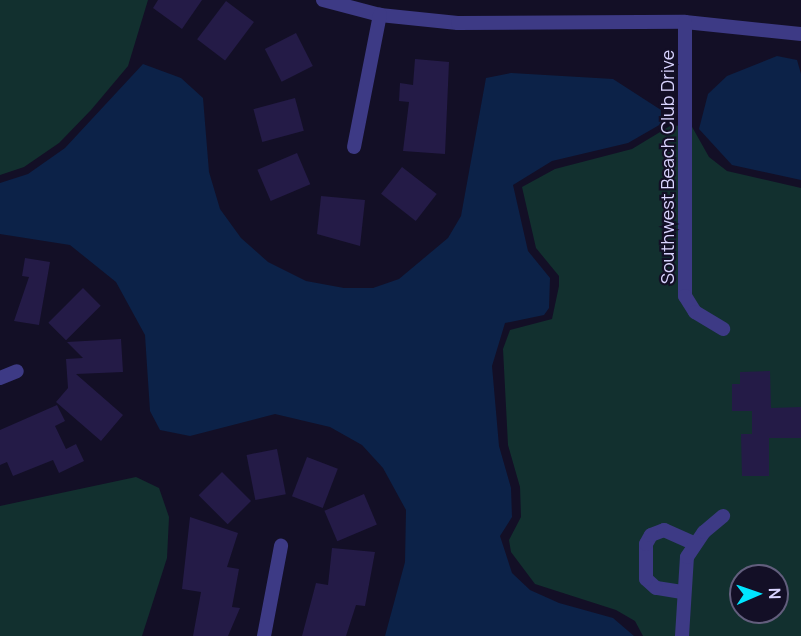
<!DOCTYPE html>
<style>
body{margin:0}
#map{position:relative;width:801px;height:636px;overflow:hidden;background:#130f26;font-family:Manrope,sans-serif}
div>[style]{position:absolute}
.green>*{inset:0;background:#12302f}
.water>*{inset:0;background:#0c2248}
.building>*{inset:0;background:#241b47;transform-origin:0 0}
.street>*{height:14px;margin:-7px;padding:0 7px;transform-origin:7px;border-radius:7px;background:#3d3a85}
span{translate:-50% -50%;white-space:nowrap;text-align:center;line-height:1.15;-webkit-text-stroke:4.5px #130f26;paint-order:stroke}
.street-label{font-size:18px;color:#d9d4ff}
.north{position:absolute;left:729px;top:564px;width:60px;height:60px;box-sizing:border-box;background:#130f26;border:2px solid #625e7d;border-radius:50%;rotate:88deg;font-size:16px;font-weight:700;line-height:24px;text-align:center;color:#d9d4ff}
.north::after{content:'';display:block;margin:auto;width:21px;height:27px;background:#00e5ff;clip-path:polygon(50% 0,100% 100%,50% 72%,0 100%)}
</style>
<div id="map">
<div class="green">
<i style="clip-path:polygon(0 0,148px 0,128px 66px,91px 110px,59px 143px,24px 167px,0 175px)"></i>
<i style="clip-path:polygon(evenodd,691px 125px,709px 157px,727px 171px,801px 188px,801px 636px,643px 636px,635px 621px,616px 610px,535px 584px,511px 552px,509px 540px,521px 517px,520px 487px,508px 445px,503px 349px,510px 330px,552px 319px,559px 286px,559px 276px,536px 248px,522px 187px,555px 169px,632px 149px,670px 126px,691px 125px,741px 576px,777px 576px,777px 612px,741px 612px,741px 576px)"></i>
<i style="clip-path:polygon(136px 477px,159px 488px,169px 517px,167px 558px,142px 636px,0 636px,0 506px)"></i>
</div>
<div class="water">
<i style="clip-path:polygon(777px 56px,797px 60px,801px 74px,801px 180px,732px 165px,699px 129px,708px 94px,727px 76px)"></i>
<i style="clip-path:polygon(143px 64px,181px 78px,203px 98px,209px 172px,220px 209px,241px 238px,268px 262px,306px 281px,344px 288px,373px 288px,399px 279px,448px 238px,461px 216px,486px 78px,511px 73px,613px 79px,661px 110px,661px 124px,628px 143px,552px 161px,513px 185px,528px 251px,550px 278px,549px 308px,544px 315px,505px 323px,492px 366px,499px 446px,511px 488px,512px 517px,500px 536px,512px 573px,530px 590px,559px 603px,613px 618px,634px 636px,385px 636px,405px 562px,406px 510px,383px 468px,362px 445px,330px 427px,275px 414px,190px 436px,160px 430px,150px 411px,145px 335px,116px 282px,70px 245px,0 234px,0 183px,28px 174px,65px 148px)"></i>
</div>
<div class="building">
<i style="clip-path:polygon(158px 0,202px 0,182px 29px,153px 8px)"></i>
<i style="left:226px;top:1px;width:35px;height:48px;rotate:37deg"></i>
<i style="left:296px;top:33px;width:37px;height:35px;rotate:63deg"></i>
<i style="clip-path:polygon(415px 59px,449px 62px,445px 154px,403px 151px,409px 102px,399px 101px,400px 83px,413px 85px)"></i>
<i style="left:295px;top:98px;width:34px;height:43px;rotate:75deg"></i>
<i style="left:297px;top:153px;width:34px;height:43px;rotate:67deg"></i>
<i style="left:402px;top:167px;width:44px;height:34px;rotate:38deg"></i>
<i style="clip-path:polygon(321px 196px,365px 200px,360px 246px,317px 234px)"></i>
<i style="clip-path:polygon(25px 258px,50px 262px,39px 325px,14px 321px,29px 277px,22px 276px)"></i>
<i style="left:83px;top:288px;width:25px;height:49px;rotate:45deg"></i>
<i style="clip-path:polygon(121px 339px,123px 372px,76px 374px,123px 415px,101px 441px,56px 402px,68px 388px,66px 359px,83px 358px,67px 342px)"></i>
<i style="clip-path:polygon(770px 371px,771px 408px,801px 407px,801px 438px,769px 438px,769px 476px,742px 476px,741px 434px,752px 434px,752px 411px,732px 411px,732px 384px,740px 384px,740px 372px)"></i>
<i style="clip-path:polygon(57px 405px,65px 421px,55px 426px,66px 449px,76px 444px,84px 461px,59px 473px,53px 460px,13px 476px,7px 462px,0 465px,0 430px)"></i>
<i style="left:277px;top:449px;width:46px;height:31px;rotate:79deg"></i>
<i style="left:307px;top:457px;width:33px;height:42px;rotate:21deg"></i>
<i style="left:222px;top:472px;width:41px;height:33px;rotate:45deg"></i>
<i style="left:364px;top:494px;width:33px;height:43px;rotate:67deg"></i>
<i style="clip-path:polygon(190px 517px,238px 533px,227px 567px,239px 569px,232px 607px,240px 608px,228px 636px,193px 636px,201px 592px,182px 589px)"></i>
<i style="clip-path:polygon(332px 548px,375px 552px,365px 606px,356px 605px,346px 636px,302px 636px,316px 583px,328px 585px)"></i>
</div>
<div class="street">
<i style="left:323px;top:0;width:59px;rotate:14.7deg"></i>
<i style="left:380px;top:15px;width:78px;rotate:5.9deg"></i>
<i style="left:458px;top:23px;width:227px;rotate:-0.3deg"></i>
<i style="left:685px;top:22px;width:117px;rotate:5.9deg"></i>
<i style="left:685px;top:22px;width:274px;rotate:90deg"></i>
<i style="left:685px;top:296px;width:19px;rotate:58deg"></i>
<i style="left:695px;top:312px;width:33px;rotate:31deg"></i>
<i style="left:354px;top:147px;width:135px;rotate:-78.9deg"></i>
<i style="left:0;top:378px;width:18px;rotate:-22deg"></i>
<i style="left:682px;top:592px;width:26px;rotate:-171deg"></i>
<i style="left:656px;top:588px;width:13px;rotate:-138deg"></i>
<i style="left:646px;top:579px;width:35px;rotate:-90deg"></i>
<i style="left:646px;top:544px;width:10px;rotate:-61deg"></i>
<i style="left:651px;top:535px;width:14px;rotate:-21deg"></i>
<i style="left:664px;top:530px;width:32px;rotate:24deg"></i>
<i style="left:264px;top:636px;width:92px;rotate:-79.3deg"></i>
<i style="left:682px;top:636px;width:79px;rotate:-86.4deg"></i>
<i style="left:687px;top:557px;width:30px;rotate:-56deg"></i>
<i style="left:704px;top:532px;width:25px;rotate:-40deg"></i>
</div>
<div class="street-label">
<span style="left:667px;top:167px;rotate:-90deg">Southwest Beach Club Drive</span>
</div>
<div class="north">N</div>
</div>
